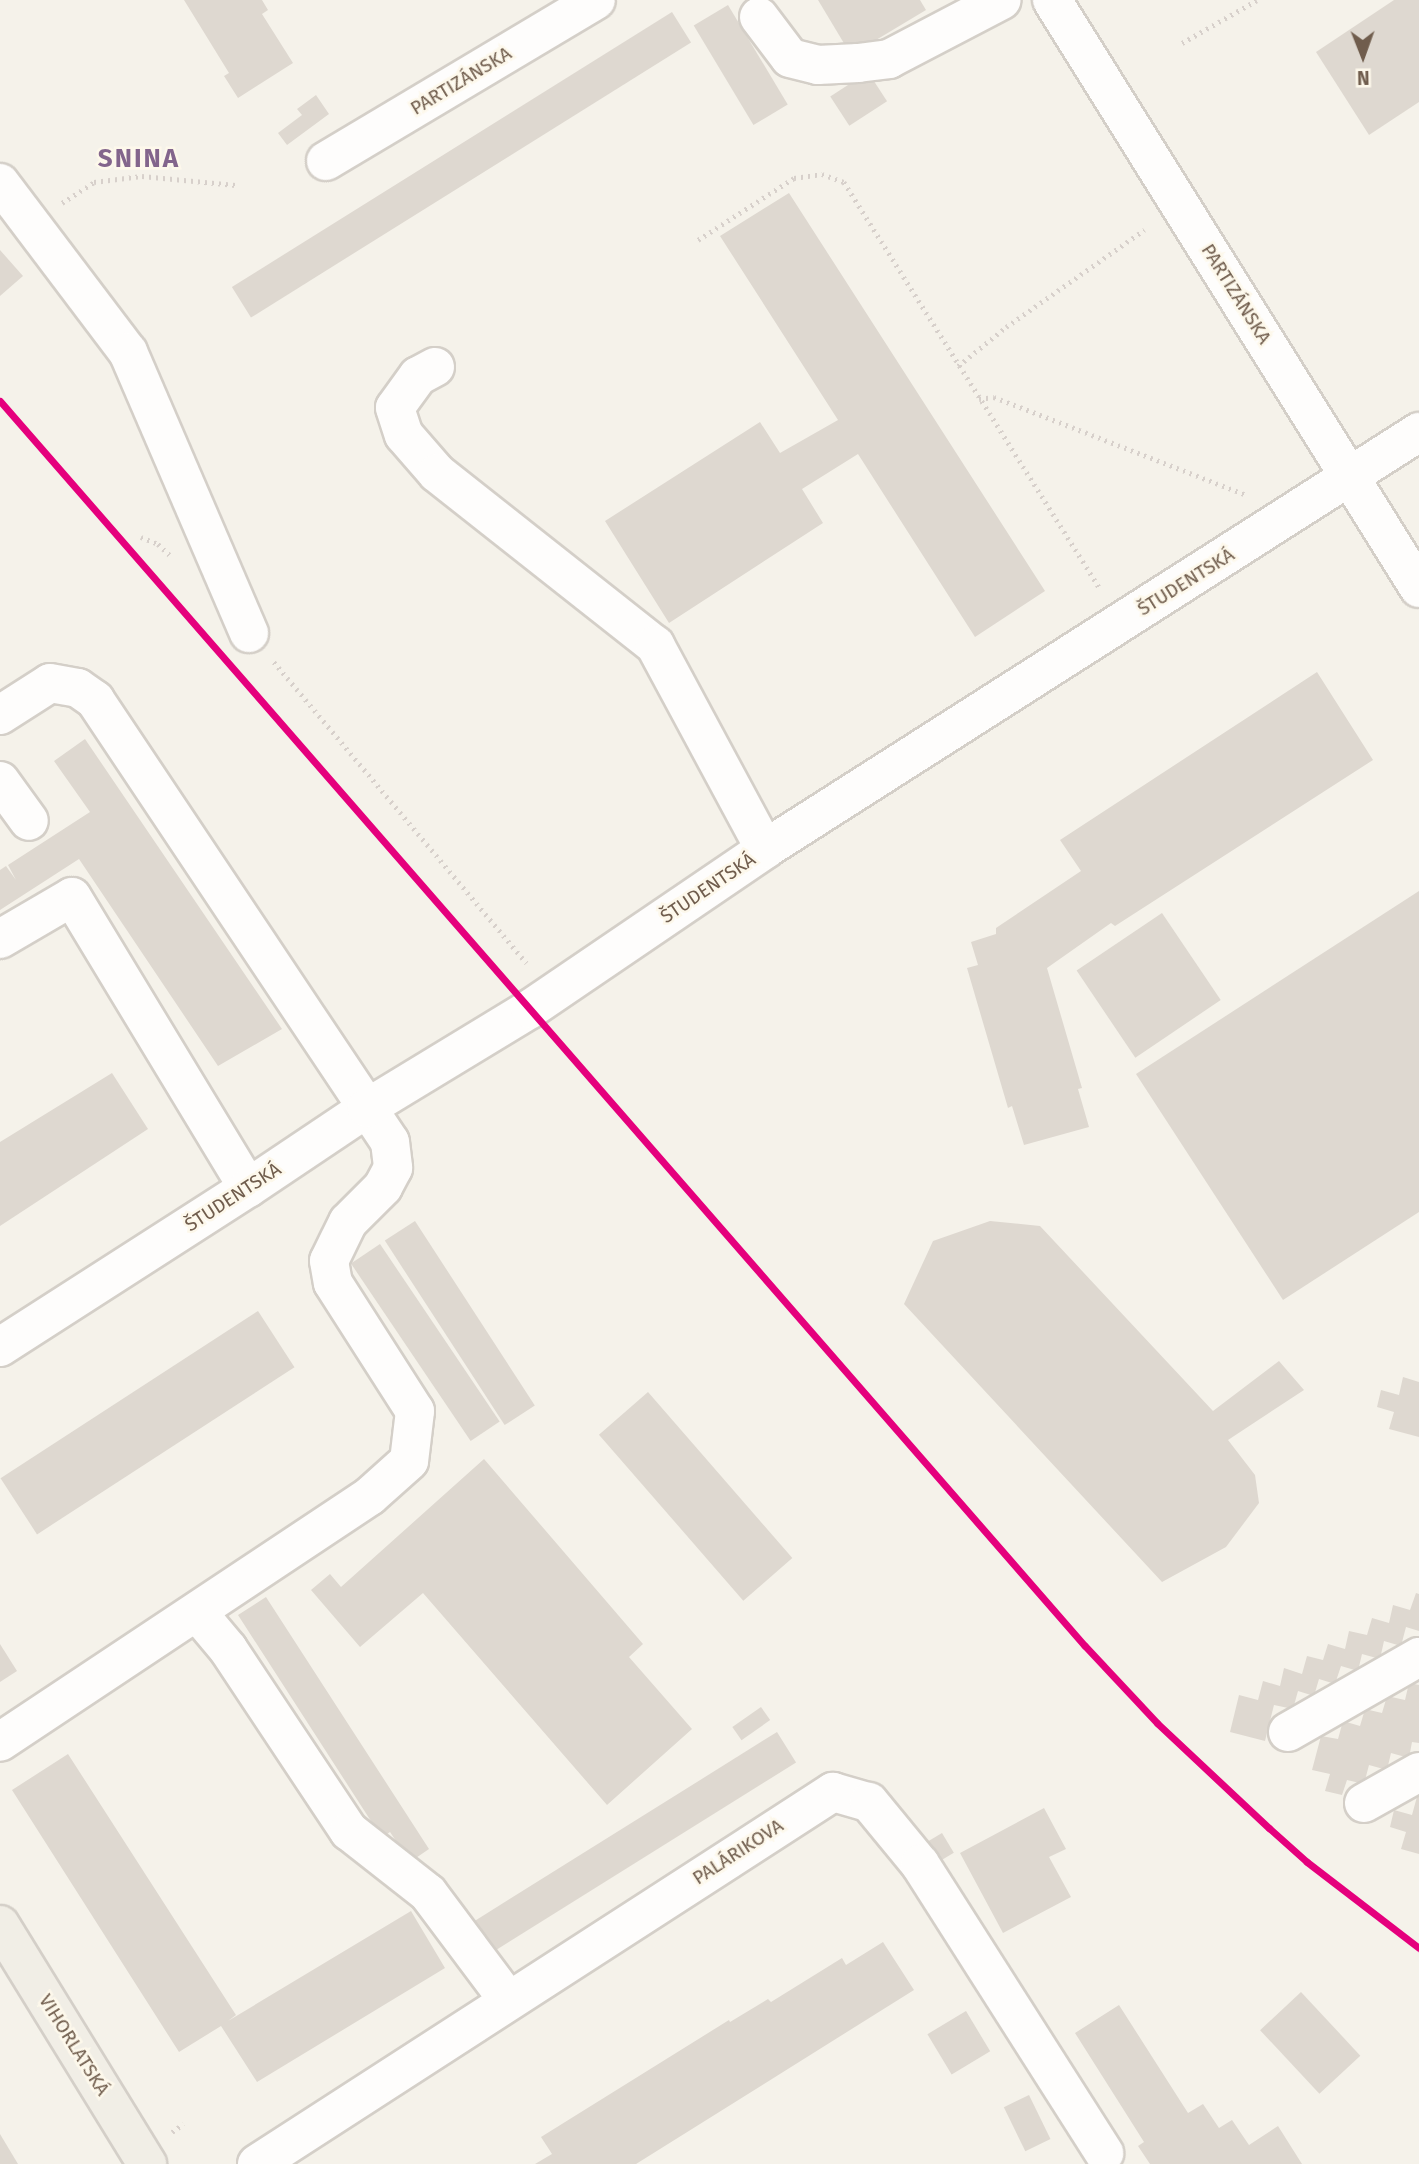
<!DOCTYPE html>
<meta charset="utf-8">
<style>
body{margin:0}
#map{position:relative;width:1419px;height:2164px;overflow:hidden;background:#f5f2ea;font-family:"Fira Sans",sans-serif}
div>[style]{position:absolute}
.building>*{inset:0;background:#ded8d0;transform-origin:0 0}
.path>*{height:4.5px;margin-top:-2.25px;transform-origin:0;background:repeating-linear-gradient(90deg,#d7d0cb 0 2px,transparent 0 7px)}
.roads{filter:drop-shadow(2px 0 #d4cfc8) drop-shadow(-2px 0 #d4cfc8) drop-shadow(0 2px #d4cfc8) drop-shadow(0 -2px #d4cfc8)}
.minor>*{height:38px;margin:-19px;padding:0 19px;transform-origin:19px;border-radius:19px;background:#fefdfc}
.major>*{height:38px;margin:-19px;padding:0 19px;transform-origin:19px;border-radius:19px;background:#f1eee6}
.rail-1>*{height:7px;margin:-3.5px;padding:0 3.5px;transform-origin:3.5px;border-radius:3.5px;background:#e5007d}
span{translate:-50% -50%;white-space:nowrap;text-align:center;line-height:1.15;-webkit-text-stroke:5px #fdf8eb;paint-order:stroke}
.street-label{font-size:19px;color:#705d4d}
.district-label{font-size:26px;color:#83658c;font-weight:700;letter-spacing:2px}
.north{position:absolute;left:1328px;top:21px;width:70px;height:70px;-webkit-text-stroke:5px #fdf8eb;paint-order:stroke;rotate:179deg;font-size:19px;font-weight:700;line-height:28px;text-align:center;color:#705d4d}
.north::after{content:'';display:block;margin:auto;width:24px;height:32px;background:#705d4d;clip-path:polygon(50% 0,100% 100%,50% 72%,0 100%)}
</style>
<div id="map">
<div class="building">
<i style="clip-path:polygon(184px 0,262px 0,268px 10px,262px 14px,293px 63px,238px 98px,224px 76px,229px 73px)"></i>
<i style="clip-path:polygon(818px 0,920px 0,926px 10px,851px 55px)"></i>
<i style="clip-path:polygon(1394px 0,1419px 0,1419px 102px,1369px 135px,1316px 52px)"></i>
<i style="left:728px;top:5px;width:116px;height:40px;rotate:59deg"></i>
<i style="left:672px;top:12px;width:36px;height:519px;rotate:58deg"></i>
<i style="left:868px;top:72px;width:35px;height:45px;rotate:57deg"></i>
<i style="clip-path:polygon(316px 95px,329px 114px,287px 145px,278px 133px,302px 115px,297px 109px)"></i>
<i style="clip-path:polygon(789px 193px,1045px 591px,975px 637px,858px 454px,802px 489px,823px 523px,669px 623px,605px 521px,760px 422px,780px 453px,838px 420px,720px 236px)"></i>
<i style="clip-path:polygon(0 250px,23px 276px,0 296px)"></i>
<i style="clip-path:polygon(1317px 672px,1373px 760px,1115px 926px,1111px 923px,1047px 968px,1082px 1088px,1078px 1089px,1089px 1127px,1024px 1145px,1012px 1106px,1008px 1108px,967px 968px,978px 965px,971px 942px,996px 934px,996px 928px,1081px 871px,1060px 840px)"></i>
<i style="clip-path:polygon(85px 739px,282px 1029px,218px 1066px,79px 859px,0 910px,0 870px,6px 866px,16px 880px,8px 865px,90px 812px,54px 761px)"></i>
<i style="clip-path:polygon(1419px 891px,1419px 1212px,1283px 1300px,1136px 1074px)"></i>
<i style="left:1162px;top:913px;width:105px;height:103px;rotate:56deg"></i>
<i style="clip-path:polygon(112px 1073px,148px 1129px,0 1226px,0 1142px)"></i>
<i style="left:415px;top:1221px;width:220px;height:36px;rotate:57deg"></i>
<i style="clip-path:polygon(990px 1221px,1040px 1226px,1213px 1411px,1279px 1361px,1304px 1390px,1228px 1440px,1255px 1475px,1259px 1503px,1226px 1547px,1162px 1582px,904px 1304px,933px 1241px)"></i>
<i style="left:380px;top:1244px;width:214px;height:35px;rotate:56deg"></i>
<i style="left:258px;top:1311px;width:67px;height:307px;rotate:57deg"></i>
<i style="clip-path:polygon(1403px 1377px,1419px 1382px,1419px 1437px,1389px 1429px,1394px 1412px,1377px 1407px,1381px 1390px,1399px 1395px)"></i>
<i style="left:648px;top:1392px;width:220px;height:65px;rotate:49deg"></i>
<i style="clip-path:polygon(484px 1459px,643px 1644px,629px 1657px,692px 1729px,607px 1805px,423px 1593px,360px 1647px,311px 1590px,330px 1574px,341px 1587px)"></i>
<i style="clip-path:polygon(1416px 1593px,1419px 1594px,1419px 1631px,1406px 1627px,1401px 1646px,1384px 1641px,1380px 1659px,1362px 1654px,1358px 1671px,1341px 1666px,1335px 1684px,1319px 1679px,1314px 1696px,1298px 1691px,1293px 1709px,1274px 1705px,1265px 1741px,1230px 1732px,1239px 1695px,1258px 1700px,1263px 1681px,1280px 1686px,1284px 1668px,1302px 1674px,1307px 1656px,1323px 1660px,1328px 1644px,1345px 1649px,1349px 1631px,1367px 1635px,1372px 1618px,1389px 1623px,1393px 1605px,1410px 1610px)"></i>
<i style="clip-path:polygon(266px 1597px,429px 1849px,410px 1862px,390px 1832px,383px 1837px,369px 1818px,238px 1615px)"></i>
<i style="clip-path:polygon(0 1644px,17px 1671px,0 1682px)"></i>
<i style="clip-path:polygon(1409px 1683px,1419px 1685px,1419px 1743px,1412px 1742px,1409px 1758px,1391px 1753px,1387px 1770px,1369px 1765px,1364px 1784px,1347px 1780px,1342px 1795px,1325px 1791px,1330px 1774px,1312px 1770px,1321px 1736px,1338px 1739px,1343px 1721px,1360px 1726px,1365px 1709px,1382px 1713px,1387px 1696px,1405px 1700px)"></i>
<i style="left:761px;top:1707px;width:16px;height:35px;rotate:55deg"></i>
<i style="left:777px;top:1732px;width:36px;height:357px;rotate:58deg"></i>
<i style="clip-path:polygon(68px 1754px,236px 2015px,228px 2021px,411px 1911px,445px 1968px,257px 2082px,221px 2026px,179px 2052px,12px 1790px)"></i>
<i style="clip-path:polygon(1418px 1793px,1419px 1793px,1419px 1854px,1401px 1849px,1406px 1832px,1390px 1827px,1394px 1810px,1412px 1815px)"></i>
<i style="clip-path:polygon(1044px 1808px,1066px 1849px,1049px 1857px,1071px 1897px,1003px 1933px,960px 1853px)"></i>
<i style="left:942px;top:1833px;width:23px;height:23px;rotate:59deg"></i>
<i style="clip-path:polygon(883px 1942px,914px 1990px,636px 2164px,535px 2164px,552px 2154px,541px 2137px,729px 2020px,730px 2022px,768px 1999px,771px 2002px,842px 1958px,846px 1965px)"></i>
<i style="left:1301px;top:1992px;width:87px;height:56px;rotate:47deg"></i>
<i style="clip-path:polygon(1119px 2005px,1188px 2113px,1203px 2104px,1219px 2128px,1232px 2120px,1249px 2145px,1278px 2126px,1302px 2164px,1150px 2164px,1138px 2146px,1144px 2142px,1075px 2033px)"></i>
<i style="left:966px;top:2011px;width:47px;height:45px;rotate:59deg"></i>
<i style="left:1029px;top:2095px;width:49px;height:28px;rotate:64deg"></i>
<i style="clip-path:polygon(0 2134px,18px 2164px,0 2164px)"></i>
</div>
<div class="path">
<i style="left:1182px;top:43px;width:86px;rotate:-29.8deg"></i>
<i style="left:62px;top:203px;width:38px;rotate:-33deg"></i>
<i style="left:94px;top:182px;width:48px;rotate:-7.1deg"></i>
<i style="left:142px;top:176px;width:94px;rotate:5.5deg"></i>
<i style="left:698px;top:240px;width:114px;rotate:-32.9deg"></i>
<i style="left:794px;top:178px;width:28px;rotate:-8deg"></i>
<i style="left:822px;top:174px;width:23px;rotate:20deg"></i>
<i style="left:844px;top:182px;width:480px;rotate:57.8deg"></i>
<i style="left:958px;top:366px;width:62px;rotate:-39.1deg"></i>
<i style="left:1006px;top:327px;width:169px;rotate:-35.1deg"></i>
<i style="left:979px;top:399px;width:15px;rotate:-8deg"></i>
<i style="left:994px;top:397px;width:271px;rotate:21.2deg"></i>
<i style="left:141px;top:537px;width:18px;rotate:22deg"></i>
<i style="left:158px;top:544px;width:16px;rotate:43deg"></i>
<i style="left:274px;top:662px;width:393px;rotate:50deg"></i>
<i style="left:172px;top:2132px;width:14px;rotate:-36deg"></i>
</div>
<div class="roads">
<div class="minor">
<i style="left:1052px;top:0;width:693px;rotate:58.03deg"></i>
<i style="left:759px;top:17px;width:51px;rotate:52.9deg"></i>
<i style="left:790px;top:58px;width:29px;rotate:14deg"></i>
<i style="left:818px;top:65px;width:40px;rotate:-2.9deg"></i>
<i style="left:858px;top:63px;width:31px;rotate:-7deg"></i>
<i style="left:889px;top:59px;width:127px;rotate:-27.6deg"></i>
<i style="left:326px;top:161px;width:314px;rotate:-30.8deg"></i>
<i style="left:0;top:183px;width:212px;rotate:52.9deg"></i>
<i style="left:128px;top:352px;width:306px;rotate:66.7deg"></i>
<i style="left:435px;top:367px;width:19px;rotate:152deg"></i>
<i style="left:418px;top:376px;width:39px;rotate:126deg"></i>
<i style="left:395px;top:408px;width:28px;rotate:72deg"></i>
<i style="left:404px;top:435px;width:50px;rotate:49deg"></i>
<i style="left:437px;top:473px;width:278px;rotate:38.3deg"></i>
<i style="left:655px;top:645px;width:232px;rotate:61.7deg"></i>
<i style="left:0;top:715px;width:59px;rotate:-32.6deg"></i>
<i style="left:50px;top:683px;width:28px;rotate:10deg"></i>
<i style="left:78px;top:688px;width:21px;rotate:35deg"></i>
<i style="left:95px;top:700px;width:531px;rotate:56.28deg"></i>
<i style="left:390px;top:1142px;width:26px;rotate:83deg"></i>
<i style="left:393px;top:1168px;width:21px;rotate:118deg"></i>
<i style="left:383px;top:1187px;width:49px;rotate:135deg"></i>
<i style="left:348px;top:1222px;width:43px;rotate:116deg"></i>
<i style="left:329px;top:1261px;width:22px;rotate:80deg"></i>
<i style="left:333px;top:1283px;width:152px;rotate:57.4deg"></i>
<i style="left:415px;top:1411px;width:50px;rotate:96.8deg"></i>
<i style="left:409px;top:1461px;width:52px;rotate:138.1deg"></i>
<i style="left:370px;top:1496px;width:444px;rotate:146.4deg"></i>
<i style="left:0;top:781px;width:49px;rotate:54.1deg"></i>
<i style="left:0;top:939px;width:83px;rotate:-30.3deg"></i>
<i style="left:72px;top:897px;width:340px;rotate:58.8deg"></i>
<i style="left:0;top:1347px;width:295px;rotate:-32.7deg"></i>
<i style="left:248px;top:1188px;width:143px;rotate:-33.9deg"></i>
<i style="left:367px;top:1108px;width:191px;rotate:-31.3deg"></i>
<i style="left:530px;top:1009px;width:284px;rotate:-34.2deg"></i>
<i style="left:765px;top:849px;width:776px;rotate:-32.52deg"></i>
<i style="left:197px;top:1612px;width:48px;rotate:50deg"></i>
<i style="left:228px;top:1649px;width:219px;rotate:56.4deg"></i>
<i style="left:349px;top:1831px;width:100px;rotate:38.1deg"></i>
<i style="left:428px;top:1893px;width:134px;rotate:53.2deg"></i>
<i style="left:1288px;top:1732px;width:151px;rotate:-29.8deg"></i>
<i style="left:1364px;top:1803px;width:63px;rotate:-29.4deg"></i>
<i style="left:257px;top:2164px;width:686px;rotate:-32.86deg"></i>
<i style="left:833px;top:1792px;width:37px;rotate:16deg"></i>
<i style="left:869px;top:1802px;width:80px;rotate:50.6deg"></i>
<i style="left:920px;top:1864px;width:343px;rotate:57.5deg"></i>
</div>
<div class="major">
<i style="left:0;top:1925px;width:281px;rotate:58.4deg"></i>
</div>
</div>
<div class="rail-1">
<i style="left:0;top:401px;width:1651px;rotate:48.93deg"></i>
<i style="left:1085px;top:1646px;width:105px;rotate:46.9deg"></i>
<i style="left:1157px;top:1723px;width:154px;rotate:43.2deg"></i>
<i style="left:1269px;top:1828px;width:51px;rotate:41.8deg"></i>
<i style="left:1307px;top:1862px;width:141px;rotate:37.5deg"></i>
</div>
<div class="street-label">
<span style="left:461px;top:81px;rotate:-31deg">PARTIZÁNSKA</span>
<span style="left:1236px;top:294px;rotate:58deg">PARTIZÁNSKA</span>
<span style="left:1186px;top:582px;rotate:-32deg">ŠTUDENTSKÁ</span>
<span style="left:708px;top:888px;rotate:-34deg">ŠTUDENTSKÁ</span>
<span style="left:233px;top:1197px;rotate:-33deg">ŠTUDENTSKÁ</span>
<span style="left:738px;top:1852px;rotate:-33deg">PALÁRIKOVA</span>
<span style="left:74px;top:2045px;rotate:58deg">VIHORLATSKÁ</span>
</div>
<div class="district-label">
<span style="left:139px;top:159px">SNINA</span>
</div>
<div class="north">N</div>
</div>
